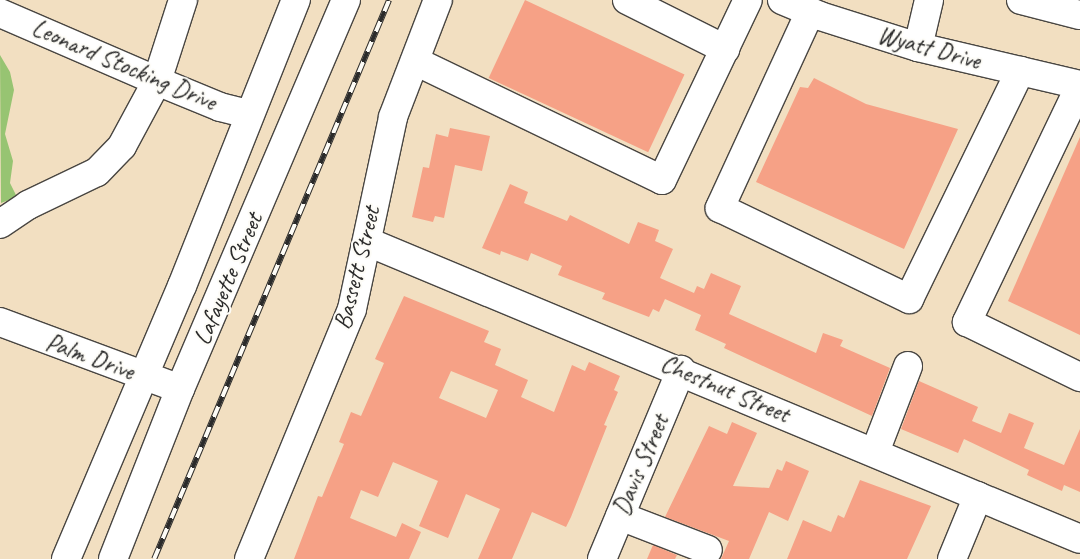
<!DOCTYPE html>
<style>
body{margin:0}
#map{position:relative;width:1080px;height:559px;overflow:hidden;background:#f2dfc1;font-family:Caveat,sans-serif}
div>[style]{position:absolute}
.green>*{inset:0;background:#97c472}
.building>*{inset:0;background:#f6a186;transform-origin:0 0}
.roads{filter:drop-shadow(1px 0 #494642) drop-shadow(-1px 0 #494642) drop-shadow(0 1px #494642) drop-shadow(0 -1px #494642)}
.minor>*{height:28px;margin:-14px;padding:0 14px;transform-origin:14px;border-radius:14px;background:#fff}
.major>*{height:28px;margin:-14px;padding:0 14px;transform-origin:14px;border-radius:14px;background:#fff}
.rail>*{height:5.5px;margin-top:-2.75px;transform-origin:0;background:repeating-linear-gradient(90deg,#fdfcf7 0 11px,#2b2b2b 0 22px);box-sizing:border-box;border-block:1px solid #2b2b2b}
span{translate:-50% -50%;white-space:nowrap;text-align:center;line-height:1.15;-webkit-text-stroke:4px #fdfcf7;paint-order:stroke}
.street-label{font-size:25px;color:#2b2b2b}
</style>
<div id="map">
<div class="green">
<i style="clip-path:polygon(0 55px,10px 72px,14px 90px,5px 134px,13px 161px,10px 183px,17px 197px,1px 203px)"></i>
</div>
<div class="building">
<i style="left:525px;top:0;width:176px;height:86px;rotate:25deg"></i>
<i style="clip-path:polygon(814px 78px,866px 104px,958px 129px,904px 249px,756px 182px,800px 87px,808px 88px)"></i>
<i style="clip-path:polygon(450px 128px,490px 136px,482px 171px,455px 165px,444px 218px,435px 216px,433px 222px,412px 217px,423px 167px,429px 168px,436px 134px,448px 137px)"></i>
<i style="clip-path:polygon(1080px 137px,1080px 335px,1008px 301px)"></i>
<i style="clip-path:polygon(510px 184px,528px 192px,524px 203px,567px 221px,570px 215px,629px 244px,638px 222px,659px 230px,655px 241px,673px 249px,660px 278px,694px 293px,697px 286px,704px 289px,711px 273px,741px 286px,729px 314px,816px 353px,823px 333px,843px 340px,840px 346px,890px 368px,872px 416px,724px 348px,726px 344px,695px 330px,701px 315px,665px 299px,659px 312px,653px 309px,649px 317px,602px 299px,605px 293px,558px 275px,562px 266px,531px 253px,528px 261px,501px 251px,500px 255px,482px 248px)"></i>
<i style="clip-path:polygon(evenodd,404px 296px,489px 331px,484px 342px,501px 349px,495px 365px,528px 380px,521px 397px,554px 412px,572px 365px,585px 371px,589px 362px,620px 376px,614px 390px,618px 392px,604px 425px,607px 426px,571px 517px,566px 527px,532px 512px,512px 559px,478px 559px,500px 509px,466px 494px,448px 538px,419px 526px,438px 481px,393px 462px,378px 497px,361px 490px,350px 518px,396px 537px,402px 523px,421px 532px,409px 559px,294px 559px,318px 496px,322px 497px,344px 444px,339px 442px,351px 412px,361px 416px,384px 363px,375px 359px,404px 296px,451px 371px,498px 390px,486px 418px,439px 398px,451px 371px)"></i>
<i style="clip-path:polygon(919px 381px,978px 407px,972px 421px,1001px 433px,1009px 413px,1034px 423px,1024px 448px,1064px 465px,1080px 429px,1080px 492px,1064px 485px,1062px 491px,1027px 475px,1029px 470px,964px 439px,958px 453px,901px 429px)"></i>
<i style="clip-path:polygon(732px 422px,757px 433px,733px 486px,769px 488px,777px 469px,782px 471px,786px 461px,809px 471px,788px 521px,769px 512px,749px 559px,721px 559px,729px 541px,665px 517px,709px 426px,727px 434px)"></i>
<i style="clip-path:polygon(860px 480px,931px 506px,907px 559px,787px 559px,803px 520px,831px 532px,838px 515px,844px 518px)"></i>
<i style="clip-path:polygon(653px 545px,677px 555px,675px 559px,647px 559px)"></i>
</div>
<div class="roads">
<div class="minor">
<i style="left:627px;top:0;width:110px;rotate:26.6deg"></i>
<i style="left:782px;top:0;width:41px;rotate:22.8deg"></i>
<i style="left:820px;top:16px;width:103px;rotate:17.6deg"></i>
<i style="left:918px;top:47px;width:166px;rotate:13.2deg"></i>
<i style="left:1021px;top:0;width:61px;rotate:14.3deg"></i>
<i style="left:810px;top:12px;width:216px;rotate:114.7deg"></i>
<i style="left:720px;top:208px;width:210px;rotate:25.7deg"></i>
<i style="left:909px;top:299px;width:254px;rotate:-64deg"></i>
<i style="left:0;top:13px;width:171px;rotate:23.4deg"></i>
<i style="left:157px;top:81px;width:68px;rotate:22.4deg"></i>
<i style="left:220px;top:107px;width:29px;rotate:14deg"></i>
<i style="left:918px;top:47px;width:48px;rotate:-76.8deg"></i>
<i style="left:415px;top:61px;width:274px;rotate:25.7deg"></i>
<i style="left:662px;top:180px;width:199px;rotate:-64.5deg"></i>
<i style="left:1080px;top:86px;width:262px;rotate:115.6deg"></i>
<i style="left:967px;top:322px;width:126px;rotate:26deg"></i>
<i style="left:0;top:224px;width:34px;rotate:-34deg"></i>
<i style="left:28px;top:205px;width:76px;rotate:-25.6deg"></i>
<i style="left:97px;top:172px;width:36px;rotate:-46deg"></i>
<i style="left:122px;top:146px;width:74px;rotate:-61.7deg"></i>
<i style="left:157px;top:81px;width:85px;rotate:-72.2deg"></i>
<i style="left:368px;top:242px;width:771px;rotate:22.64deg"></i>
<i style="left:0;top:322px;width:192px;rotate:20.4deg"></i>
<i style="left:875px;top:452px;width:92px;rotate:-69deg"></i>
<i style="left:620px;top:516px;width:94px;rotate:21.1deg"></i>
<i style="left:249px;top:559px;width:270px;rotate:-67.6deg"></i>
<i style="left:352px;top:309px;width:196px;rotate:-77.9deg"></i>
<i style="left:393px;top:117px;width:125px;rotate:-69deg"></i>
<i style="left:602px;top:559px;width:205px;rotate:-67.3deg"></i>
<i style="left:952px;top:559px;width:68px;rotate:-67.6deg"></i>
</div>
<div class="major">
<i style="left:66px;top:559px;width:297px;rotate:-67deg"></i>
<i style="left:182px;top:286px;width:308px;rotate:-68.3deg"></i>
<i style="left:113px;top:559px;width:183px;rotate:-68.5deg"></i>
<i style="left:180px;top:389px;width:423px;rotate:-66.9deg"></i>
</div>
</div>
<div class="rail">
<i style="left:154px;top:559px;width:606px;rotate:-67.2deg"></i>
</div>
<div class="street-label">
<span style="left:929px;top:48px;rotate:15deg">Wyatt Drive</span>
<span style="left:124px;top:65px;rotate:23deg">Leonard Stocking Drive</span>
<span style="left:357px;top:268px;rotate:-76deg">Bassett Street</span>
<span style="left:228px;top:279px;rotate:-67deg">Lafayette Street</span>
<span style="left:90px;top:357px;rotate:20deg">Palm Drive</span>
<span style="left:725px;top:389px;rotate:23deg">Chestnut Street</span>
<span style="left:641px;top:465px;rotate:-67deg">Davis Street</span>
</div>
</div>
